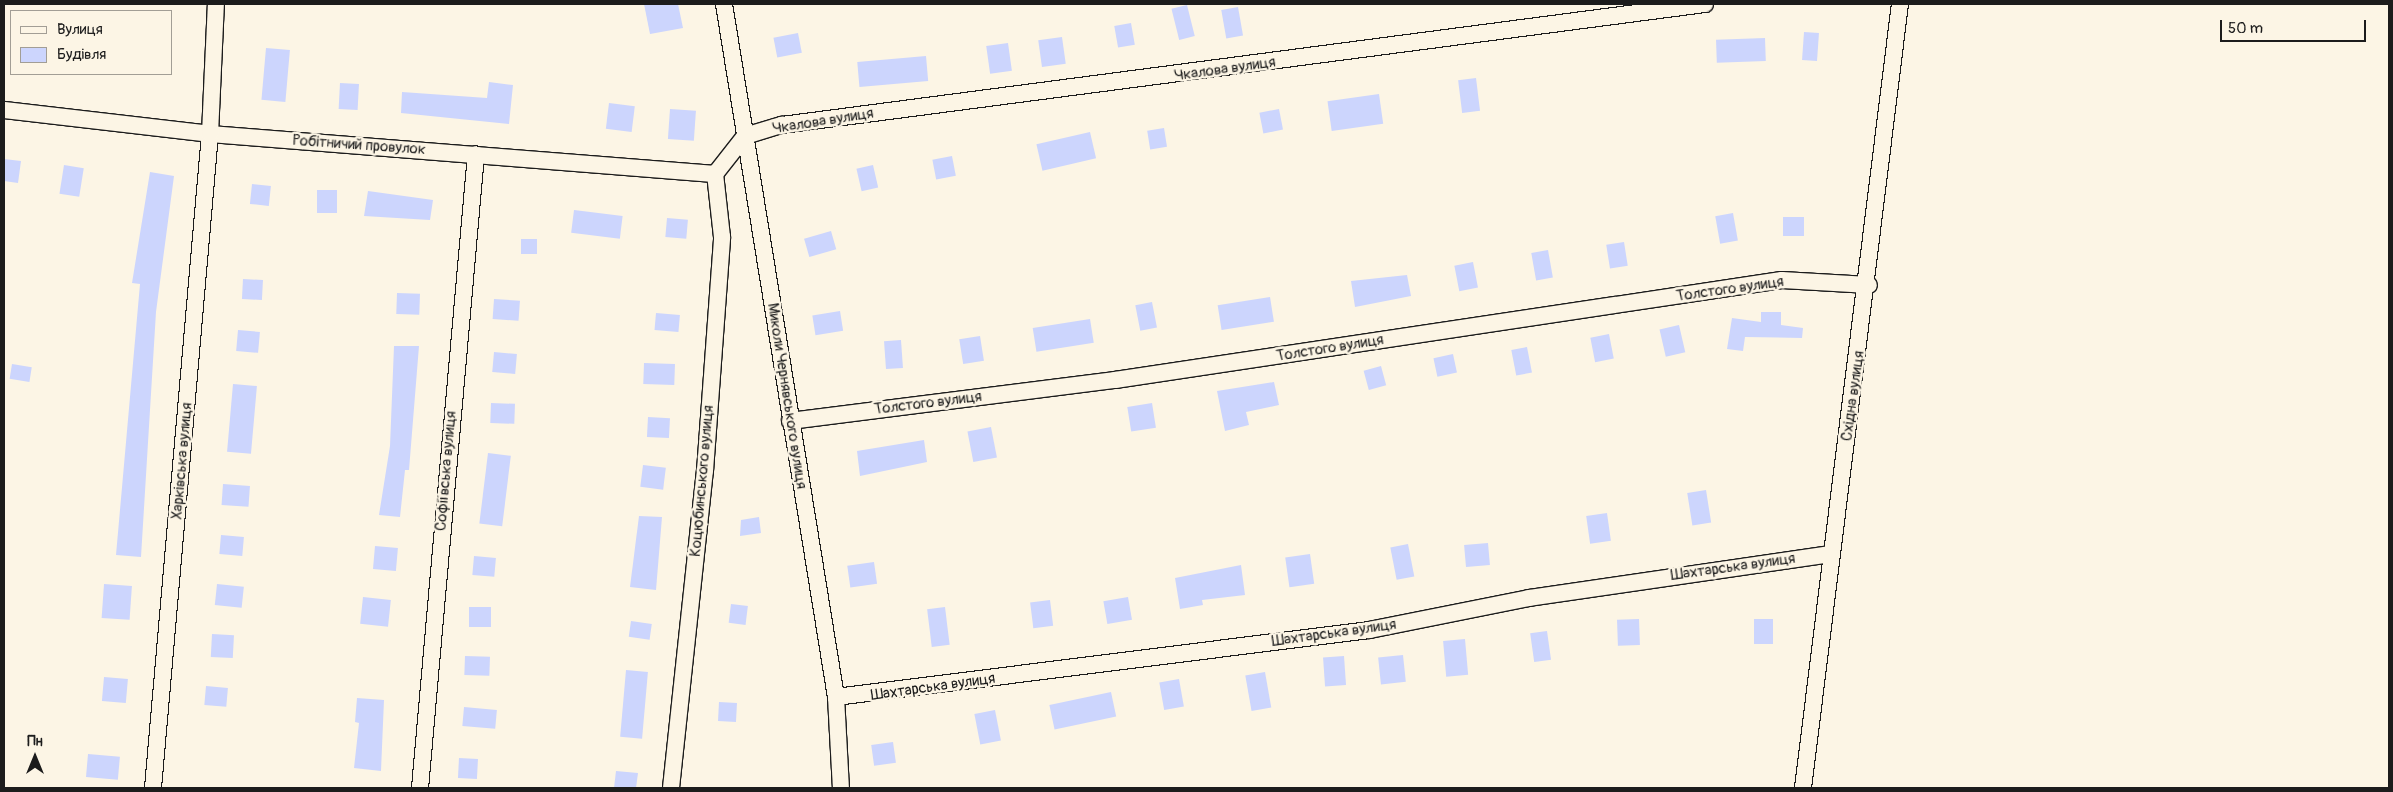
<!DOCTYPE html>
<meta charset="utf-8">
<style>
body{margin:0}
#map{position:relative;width:2393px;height:792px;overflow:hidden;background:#fcf5e5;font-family:Pangolin,sans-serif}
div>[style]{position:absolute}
.building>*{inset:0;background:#ccd5fd;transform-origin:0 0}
.roads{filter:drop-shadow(1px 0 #1c1c1c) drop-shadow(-1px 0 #1c1c1c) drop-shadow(0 1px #1c1c1c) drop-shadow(0 -1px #1c1c1c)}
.street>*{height:16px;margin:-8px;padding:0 8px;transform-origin:8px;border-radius:8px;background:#fcf5e5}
span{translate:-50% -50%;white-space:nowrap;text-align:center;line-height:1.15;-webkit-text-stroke:5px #fcf5e5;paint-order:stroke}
.street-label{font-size:15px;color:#1c1c1c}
.frame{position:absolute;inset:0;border:5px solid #1c1c1c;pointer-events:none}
.legend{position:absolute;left:10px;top:10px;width:162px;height:65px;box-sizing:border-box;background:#fcf5e5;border:1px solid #a29e95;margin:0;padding:6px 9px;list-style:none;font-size:15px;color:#1c1c1c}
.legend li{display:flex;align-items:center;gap:10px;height:25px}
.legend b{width:25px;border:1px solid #a29e95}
.north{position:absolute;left:10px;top:732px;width:50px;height:50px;-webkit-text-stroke:4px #fcf5e5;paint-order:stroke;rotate:0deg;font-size:14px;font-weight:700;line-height:20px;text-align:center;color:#1c1c1c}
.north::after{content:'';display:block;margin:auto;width:18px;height:22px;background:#1c1c1c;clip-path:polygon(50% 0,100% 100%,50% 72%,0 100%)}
.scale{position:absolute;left:2220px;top:20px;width:146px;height:22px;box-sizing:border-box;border:2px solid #1c1c1c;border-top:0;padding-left:6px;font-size:15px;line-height:18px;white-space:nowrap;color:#1c1c1c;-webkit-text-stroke:4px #fcf5e5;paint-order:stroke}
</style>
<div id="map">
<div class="building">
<i style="clip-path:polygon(644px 4px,678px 4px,683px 28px,650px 34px)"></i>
<i style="left:1187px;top:5px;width:32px;height:16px;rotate:76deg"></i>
<i style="left:1238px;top:7px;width:29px;height:17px;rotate:80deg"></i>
<i style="left:1131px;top:23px;width:22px;height:17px;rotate:80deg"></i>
<i style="left:1804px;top:32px;width:15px;height:28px;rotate:4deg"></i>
<i style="left:798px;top:33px;width:20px;height:25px;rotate:79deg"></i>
<i style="left:1062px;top:37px;width:27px;height:24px;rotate:82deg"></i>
<i style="left:1765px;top:38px;width:23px;height:49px;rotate:88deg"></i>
<i style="left:1008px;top:43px;width:28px;height:22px;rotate:82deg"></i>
<i style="left:266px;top:48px;width:24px;height:52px;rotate:5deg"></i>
<i style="left:926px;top:56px;width:25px;height:69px;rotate:85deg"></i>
<i style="left:1476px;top:78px;width:33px;height:18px;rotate:83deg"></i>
<i style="clip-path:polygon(489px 82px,513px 85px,509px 124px,401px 113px,402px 92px,487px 98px)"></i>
<i style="left:340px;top:83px;width:19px;height:26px;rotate:3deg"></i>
<i style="left:1379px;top:94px;width:30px;height:52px;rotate:82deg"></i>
<i style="left:609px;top:103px;width:26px;height:26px;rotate:7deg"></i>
<i style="left:670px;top:109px;width:26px;height:30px;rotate:4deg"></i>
<i style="left:1279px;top:109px;width:21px;height:20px;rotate:79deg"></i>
<i style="left:1164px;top:128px;width:19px;height:17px;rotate:81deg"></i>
<i style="left:1090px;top:132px;width:27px;height:55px;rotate:77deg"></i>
<i style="left:952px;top:156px;width:20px;height:20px;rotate:79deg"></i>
<i style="clip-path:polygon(4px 159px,21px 161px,18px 183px,4px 181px)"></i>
<i style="left:64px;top:165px;width:20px;height:29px;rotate:9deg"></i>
<i style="left:873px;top:165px;width:23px;height:17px;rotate:77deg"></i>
<i style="clip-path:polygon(150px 172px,174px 176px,156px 312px,141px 557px,116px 555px,140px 284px,132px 283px)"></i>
<i style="left:252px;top:184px;width:19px;height:20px;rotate:6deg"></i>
<i style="left:317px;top:190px;width:20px;height:23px"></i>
<i style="clip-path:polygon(368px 191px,433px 200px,430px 220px,364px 216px)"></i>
<i style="left:574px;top:210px;width:49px;height:23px;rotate:7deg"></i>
<i style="left:1733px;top:213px;width:28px;height:18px;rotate:80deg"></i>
<i style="left:1783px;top:217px;width:21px;height:19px"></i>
<i style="left:667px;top:218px;width:21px;height:19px;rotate:5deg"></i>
<i style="left:831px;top:231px;width:19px;height:28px;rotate:74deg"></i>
<i style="left:521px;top:239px;width:16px;height:15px"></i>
<i style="left:1624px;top:242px;width:24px;height:18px;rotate:81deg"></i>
<i style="left:1548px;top:250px;width:28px;height:17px;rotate:80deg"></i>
<i style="left:1473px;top:262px;width:26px;height:19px;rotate:79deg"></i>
<i style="clip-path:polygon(1407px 275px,1411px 296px,1355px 307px,1351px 281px)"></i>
<i style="left:243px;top:279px;width:20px;height:20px;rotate:3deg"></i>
<i style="left:397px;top:293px;width:23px;height:21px;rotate:2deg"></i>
<i style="left:1270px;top:297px;width:25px;height:53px;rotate:81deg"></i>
<i style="left:494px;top:299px;width:26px;height:20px;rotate:4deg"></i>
<i style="left:1152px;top:302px;width:26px;height:17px;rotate:79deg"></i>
<i style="left:840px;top:311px;width:20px;height:28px;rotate:81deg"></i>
<i style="clip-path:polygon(1761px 312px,1781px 312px,1781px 325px,1803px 328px,1802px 338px,1745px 337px,1743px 351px,1727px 349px,1732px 318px,1761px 322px)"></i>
<i style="left:656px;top:313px;width:24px;height:17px;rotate:5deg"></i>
<i style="left:1090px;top:319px;width:24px;height:58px;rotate:81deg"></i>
<i style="left:1679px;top:325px;width:28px;height:20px;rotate:77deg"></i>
<i style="left:238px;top:330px;width:22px;height:21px;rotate:5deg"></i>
<i style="left:1609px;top:334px;width:25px;height:19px;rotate:79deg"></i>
<i style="left:980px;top:336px;width:25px;height:21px;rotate:81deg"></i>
<i style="left:901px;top:340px;width:28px;height:17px;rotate:86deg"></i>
<i style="clip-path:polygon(394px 346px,419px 346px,409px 470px,405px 470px,400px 517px,379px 515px,390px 446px)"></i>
<i style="left:1527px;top:347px;width:26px;height:16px;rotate:79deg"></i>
<i style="left:494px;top:352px;width:23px;height:20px;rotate:5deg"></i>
<i style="left:1453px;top:354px;width:19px;height:20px;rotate:78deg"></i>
<i style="left:644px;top:363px;width:31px;height:21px;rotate:2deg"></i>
<i style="left:12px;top:364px;width:20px;height:15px;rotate:9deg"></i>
<i style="left:1381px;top:366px;width:20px;height:18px;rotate:75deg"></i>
<i style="clip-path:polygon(1274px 382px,1279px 405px,1246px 412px,1249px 425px,1225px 431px,1217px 391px)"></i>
<i style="left:233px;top:384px;width:24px;height:68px;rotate:5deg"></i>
<i style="left:491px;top:403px;width:24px;height:20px;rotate:2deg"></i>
<i style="left:1152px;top:403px;width:25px;height:25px;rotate:81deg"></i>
<i style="left:648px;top:417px;width:22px;height:20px;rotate:3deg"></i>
<i style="left:991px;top:427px;width:31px;height:24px;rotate:79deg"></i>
<i style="clip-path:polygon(924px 440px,927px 462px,860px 476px,857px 451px)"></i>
<i style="left:488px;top:453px;width:23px;height:71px;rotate:7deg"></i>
<i style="left:643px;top:465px;width:23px;height:22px;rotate:7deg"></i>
<i style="left:223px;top:484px;width:27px;height:21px;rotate:4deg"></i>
<i style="left:1706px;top:490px;width:33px;height:19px;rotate:81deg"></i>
<i style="left:1607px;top:513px;width:28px;height:21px;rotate:82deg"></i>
<i style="clip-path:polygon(639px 516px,662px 517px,656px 590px,630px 587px)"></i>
<i style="clip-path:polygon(759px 517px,761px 533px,740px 536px,741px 520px)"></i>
<i style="left:221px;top:535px;width:23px;height:19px;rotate:5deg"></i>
<i style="left:1488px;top:543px;width:22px;height:24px;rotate:85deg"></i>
<i style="left:1408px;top:544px;width:33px;height:18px;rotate:79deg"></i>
<i style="left:375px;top:546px;width:23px;height:23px;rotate:5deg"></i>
<i style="left:1310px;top:554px;width:30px;height:25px;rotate:82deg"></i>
<i style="left:474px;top:556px;width:22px;height:19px;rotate:5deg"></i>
<i style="left:874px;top:562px;width:22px;height:27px;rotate:82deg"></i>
<i style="clip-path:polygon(1241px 565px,1245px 595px,1202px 600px,1203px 605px,1180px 609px,1175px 578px)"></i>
<i style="left:104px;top:584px;width:28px;height:34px;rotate:4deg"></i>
<i style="left:217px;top:584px;width:27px;height:21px;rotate:6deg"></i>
<i style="left:363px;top:597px;width:28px;height:27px;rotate:6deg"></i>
<i style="left:1128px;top:597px;width:23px;height:25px;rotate:80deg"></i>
<i style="left:1050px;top:600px;width:26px;height:20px;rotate:83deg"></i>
<i style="left:731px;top:604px;width:17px;height:19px;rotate:7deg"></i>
<i style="left:469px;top:607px;width:22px;height:20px"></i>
<i style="left:945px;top:607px;width:38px;height:18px;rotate:83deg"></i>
<i style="left:1639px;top:619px;width:26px;height:22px;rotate:88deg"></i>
<i style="left:1754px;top:619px;width:19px;height:25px"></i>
<i style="left:631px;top:621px;width:21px;height:16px;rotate:8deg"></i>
<i style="left:1547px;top:631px;width:29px;height:17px;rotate:82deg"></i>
<i style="left:212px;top:634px;width:22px;height:23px;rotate:3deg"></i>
<i style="left:1465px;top:639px;width:36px;height:22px;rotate:85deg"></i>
<i style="left:1403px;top:655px;width:27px;height:25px;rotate:84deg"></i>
<i style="left:465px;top:656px;width:25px;height:19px;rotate:2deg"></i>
<i style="left:1344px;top:656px;width:29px;height:21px;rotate:86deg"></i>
<i style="left:626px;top:670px;width:22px;height:67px;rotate:5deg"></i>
<i style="left:1265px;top:672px;width:36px;height:20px;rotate:80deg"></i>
<i style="left:104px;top:677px;width:24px;height:24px;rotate:5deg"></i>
<i style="left:1179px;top:679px;width:28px;height:20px;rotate:80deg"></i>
<i style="left:206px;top:686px;width:22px;height:19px;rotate:5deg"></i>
<i style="left:1111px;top:692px;width:25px;height:63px;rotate:78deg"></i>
<i style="clip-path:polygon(357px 698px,384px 700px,381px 771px,354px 768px,359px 723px,355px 722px)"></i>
<i style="left:719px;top:702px;width:18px;height:19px;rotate:3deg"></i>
<i style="left:464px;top:707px;width:33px;height:19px;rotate:5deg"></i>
<i style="left:995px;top:710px;width:31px;height:21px;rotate:79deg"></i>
<i style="left:893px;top:742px;width:21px;height:22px;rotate:82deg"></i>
<i style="left:88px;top:754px;width:32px;height:23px;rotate:5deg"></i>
<i style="left:459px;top:758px;width:19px;height:20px;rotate:3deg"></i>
<i style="clip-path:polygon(616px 771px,638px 773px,636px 788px,614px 788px)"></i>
</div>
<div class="roads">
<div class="street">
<i style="left:724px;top:4px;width:702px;rotate:80.82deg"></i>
<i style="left:836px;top:697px;width:91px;rotate:86.9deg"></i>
<i style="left:4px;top:110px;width:207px;rotate:6.6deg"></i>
<i style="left:210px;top:134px;width:507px;rotate:4.53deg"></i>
<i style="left:715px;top:174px;width:48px;rotate:-51.7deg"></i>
<i style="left:745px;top:136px;width:39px;rotate:-17deg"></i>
<i style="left:782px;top:125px;width:931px;rotate:-7.47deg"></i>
<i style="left:790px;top:421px;width:328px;rotate:-7.2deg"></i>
<i style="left:1115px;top:380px;width:674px;rotate:-8.53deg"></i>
<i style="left:1782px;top:280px;width:87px;rotate:3.3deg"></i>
<i style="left:836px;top:697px;width:537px;rotate:-7.16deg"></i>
<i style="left:1369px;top:630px;width:163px;rotate:-11.3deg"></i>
<i style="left:1529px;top:598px;width:304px;rotate:-8.3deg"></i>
<i style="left:153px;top:788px;width:656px;rotate:-85.02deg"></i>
<i style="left:210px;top:134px;width:130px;rotate:-87.4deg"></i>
<i style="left:420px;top:788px;width:636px;rotate:-84.95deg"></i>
<i style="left:671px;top:788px;width:319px;rotate:-83.9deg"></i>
<i style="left:705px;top:471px;width:235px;rotate:-85.8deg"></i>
<i style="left:722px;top:237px;width:63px;rotate:-96.3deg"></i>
<i style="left:1803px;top:788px;width:790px;rotate:-82.95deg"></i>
</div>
</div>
<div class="street-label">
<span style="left:1225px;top:69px;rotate:-8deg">Чкалова вулиця</span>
<span style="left:823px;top:121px;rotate:-9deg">Чкалова вулиця</span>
<span style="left:359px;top:145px;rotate:4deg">Робітничий провулок</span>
<span style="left:1730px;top:289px;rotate:-8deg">Толстого вулиця</span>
<span style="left:1330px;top:348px;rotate:-9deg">Толстого вулиця</span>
<span style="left:787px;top:396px;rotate:81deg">Миколи Чернявського вулиця</span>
<span style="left:1853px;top:396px;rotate:-82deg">Східна вулиця</span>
<span style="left:928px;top:403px;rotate:-7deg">Толстого вулиця</span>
<span style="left:182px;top:461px;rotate:-85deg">Харківська вулиця</span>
<span style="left:446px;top:471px;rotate:-85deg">Софіївська вулиця</span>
<span style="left:702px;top:481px;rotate:-85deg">Коцюбинського вулиця</span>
<span style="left:1733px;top:567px;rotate:-8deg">Шахтарська вулиця</span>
<span style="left:1334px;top:633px;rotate:-8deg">Шахтарська вулиця</span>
<span style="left:933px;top:687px;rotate:-8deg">Шахтарська вулиця</span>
</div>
<div class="frame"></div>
<ul class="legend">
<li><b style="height:6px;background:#fcf5e5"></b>Вулиця</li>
<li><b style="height:14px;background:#ccd5fd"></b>Будівля</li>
</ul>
<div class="north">Пн</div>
<div class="scale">50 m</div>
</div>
